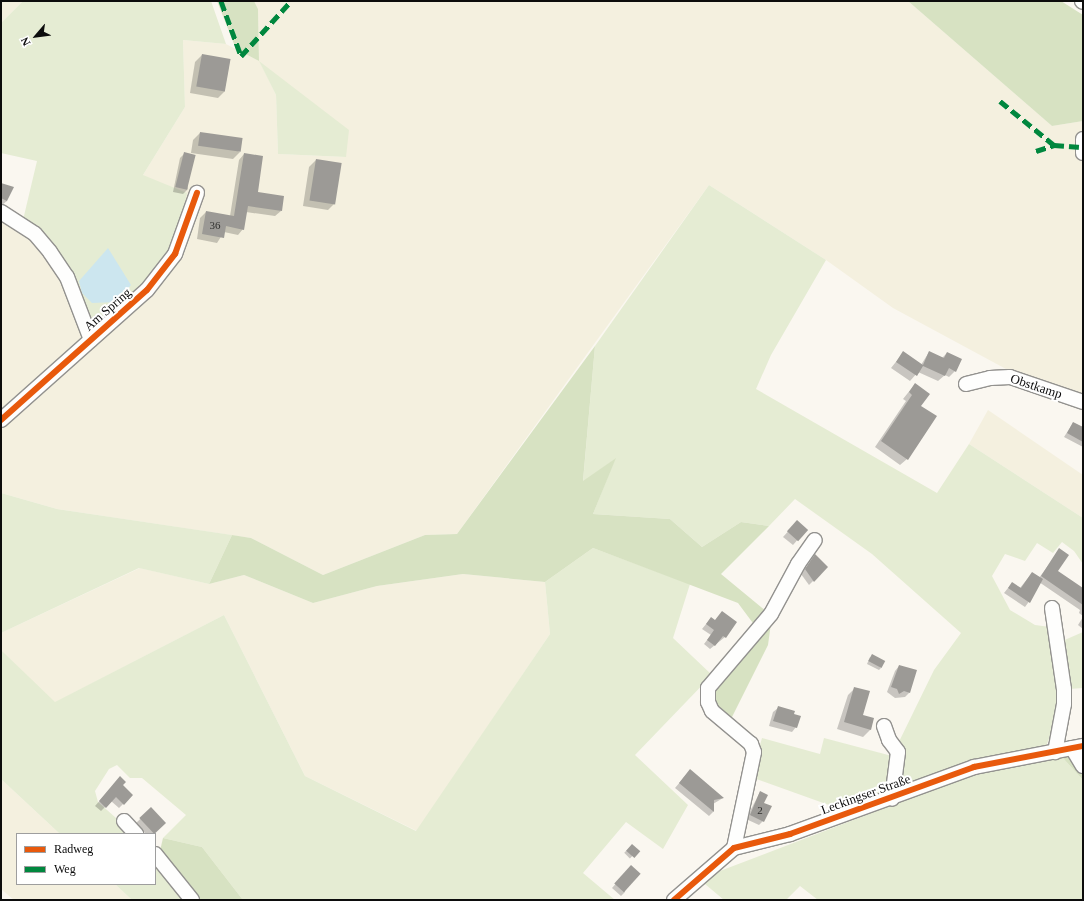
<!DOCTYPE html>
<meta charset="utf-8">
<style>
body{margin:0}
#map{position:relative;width:1084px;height:901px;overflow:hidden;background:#faf7f0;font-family:"Times New Roman",serif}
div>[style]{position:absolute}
.farmland>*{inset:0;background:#f4f0df}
.green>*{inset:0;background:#e5ecd3}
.forest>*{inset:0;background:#d7e2c2}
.water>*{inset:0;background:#cce6ef}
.shadow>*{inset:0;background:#0003;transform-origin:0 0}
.building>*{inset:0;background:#9c9a96;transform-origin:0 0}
.roads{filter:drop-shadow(1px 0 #93928f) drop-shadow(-1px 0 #93928f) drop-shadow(0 1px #93928f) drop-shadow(0 -1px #93928f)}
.minor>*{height:14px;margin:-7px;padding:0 7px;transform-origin:7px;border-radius:7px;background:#fefefd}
.quiet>*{height:5px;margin-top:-2.5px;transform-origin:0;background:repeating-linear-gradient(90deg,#00873e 0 10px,transparent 0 15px)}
.cycleway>*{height:6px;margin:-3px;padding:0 3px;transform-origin:3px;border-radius:3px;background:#e8590c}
span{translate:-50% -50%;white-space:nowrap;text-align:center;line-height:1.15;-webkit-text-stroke:4px #fff;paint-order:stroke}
.number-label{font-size:11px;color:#30302e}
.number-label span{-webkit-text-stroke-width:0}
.street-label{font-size:13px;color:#0c0c0c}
.frame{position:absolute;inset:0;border:2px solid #0c0c0c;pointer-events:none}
.legend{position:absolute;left:16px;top:833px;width:140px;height:52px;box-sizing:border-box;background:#fff;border:1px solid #9e9e9e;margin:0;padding:5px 7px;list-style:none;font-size:12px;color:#0c0c0c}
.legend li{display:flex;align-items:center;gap:8px;height:20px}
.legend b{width:20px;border:1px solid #9e9e9e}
.north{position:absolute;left:16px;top:16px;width:40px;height:40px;-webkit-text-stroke:3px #fff;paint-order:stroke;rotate:242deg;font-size:11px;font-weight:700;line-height:16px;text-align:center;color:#0c0c0c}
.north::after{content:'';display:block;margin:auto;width:14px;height:18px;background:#0c0c0c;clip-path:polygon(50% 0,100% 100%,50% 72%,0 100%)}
</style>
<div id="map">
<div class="farmland">
<i style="clip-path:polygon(1px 1px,23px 1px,1px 23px)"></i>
<i style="clip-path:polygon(evenodd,254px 1px,908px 1px,1052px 126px,1083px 121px,1083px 400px,1006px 369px,893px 308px,826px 260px,709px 185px,457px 534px,425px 535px,323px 575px,251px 538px,57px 509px,1px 493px,1px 218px,21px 229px,105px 332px,184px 257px,173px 252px,143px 175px,185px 107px,183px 40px,226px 44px,259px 61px,258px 9px,254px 1px,260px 62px,345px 157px,278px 154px,276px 95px,260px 62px)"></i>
<i style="clip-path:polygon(988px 410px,1083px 475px,1083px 518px,969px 444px)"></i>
<i style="clip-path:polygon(140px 568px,209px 584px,244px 575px,313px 603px,377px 586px,463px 574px,545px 582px,550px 634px,417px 831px,305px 776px,224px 615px,54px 703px,1px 650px,1px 633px)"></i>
<i style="clip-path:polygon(1px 779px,60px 834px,17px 834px,17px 884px,115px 884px,132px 900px,14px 900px,1px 889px)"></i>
</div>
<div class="green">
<i style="clip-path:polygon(23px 1px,211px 1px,226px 44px,183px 40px,185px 107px,143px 175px,187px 193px,173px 252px,144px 288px,95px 332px,23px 220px,37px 161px,1px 153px,1px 23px)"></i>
<i style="clip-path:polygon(259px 61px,349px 130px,346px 157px,278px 154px,276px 95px)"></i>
<i style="clip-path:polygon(709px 185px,826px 260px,771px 355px,756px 389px,937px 493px,969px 444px,1083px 518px,1083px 564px,1074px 551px,1062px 542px,1053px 553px,1037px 543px,1025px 561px,1005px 554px,992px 576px,1010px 610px,1035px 625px,1050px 627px,1061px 710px,1046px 746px,974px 759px,840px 809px,751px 777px,762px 738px,820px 754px,824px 738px,892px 756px,934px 670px,961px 633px,872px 554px,795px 499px,769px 526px,741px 522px,702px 547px,670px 519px,593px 514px,615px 459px,583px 482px,595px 346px)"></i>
<i style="clip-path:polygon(1px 493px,57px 509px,232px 535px,209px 584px,139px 568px,1px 633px)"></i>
<i style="clip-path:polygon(593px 548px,690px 584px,673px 638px,712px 675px,635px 755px,688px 805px,663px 849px,626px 822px,583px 873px,615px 900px,243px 900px,202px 847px,163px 838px,186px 815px,142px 778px,130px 778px,117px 765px,109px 769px,95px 791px,98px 802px,134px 834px,60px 834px,1px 779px,1px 650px,55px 702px,224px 615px,305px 776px,416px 831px,550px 634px,545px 582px)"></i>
<i style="clip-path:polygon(1083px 632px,1083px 688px,1069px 689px,1060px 642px)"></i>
<i style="clip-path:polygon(1061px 756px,1083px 780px,1083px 900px,818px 900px,800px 886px,786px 900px,724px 900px,699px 879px,976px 773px)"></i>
<i style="clip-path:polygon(155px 852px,194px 900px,132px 900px,115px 884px,155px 884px)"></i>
</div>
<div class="forest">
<i style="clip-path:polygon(217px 1px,254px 1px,258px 9px,259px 61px,236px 49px)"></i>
<i style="clip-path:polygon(908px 1px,1061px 1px,1083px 15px,1083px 121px,1052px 126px)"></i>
<i style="clip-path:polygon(595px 346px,583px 481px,616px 458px,593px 514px,670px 519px,702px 547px,741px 522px,769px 526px,721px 574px,772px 616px,768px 645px,730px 721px,715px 709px,715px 686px,761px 634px,738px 603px,593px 548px,545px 582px,463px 574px,377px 586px,313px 603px,244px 575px,209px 584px,232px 535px,251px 538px,323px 575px,425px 535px,457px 534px)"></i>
<i style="clip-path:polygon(1083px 753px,1083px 780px,1061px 756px)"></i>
<i style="clip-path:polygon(163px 838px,202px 847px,243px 900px,194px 900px,159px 855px)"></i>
</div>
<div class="water">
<i style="clip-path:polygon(108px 248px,131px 285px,116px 302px,92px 303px,82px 293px,79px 281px)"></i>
</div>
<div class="shadow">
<i style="clip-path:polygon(202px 55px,225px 91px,218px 98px,190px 93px,195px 62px)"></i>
<i style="clip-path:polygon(200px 133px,240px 152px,233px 159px,191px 153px,193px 140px)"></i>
<i style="clip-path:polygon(184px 154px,188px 189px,183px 194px,173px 192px,180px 158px)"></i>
<i style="clip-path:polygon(244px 154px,257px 193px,281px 211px,275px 216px,246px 212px,243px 229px,238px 235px,224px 232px,217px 243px,197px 239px,200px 218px,206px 212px,230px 216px,239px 160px)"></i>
<i style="clip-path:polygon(316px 160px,335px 203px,328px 210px,303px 206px,309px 167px)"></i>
<i style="clip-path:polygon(1px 183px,7px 201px,2px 205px,1px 205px)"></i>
<i style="clip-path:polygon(929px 352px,942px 358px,947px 353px,955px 371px,949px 377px,945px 375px,938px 381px,918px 372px,910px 381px,891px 368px,903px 353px,921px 365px)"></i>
<i style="clip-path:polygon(915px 384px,920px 406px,907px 459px,900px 465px,875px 447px,906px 401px,903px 399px)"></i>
<i style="clip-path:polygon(1073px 423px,1081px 427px,1083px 425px,1083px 447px,1064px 437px)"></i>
<i style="clip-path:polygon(793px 526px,806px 530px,793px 545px,783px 537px)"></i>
<i style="clip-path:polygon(1060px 549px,1057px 571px,1083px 596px,1083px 616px,1079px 613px,1080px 610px,1039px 582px,1033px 596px,1025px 607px,1004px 593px,1012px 583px,1020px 588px,1032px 573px,1039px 578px)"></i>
<i style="clip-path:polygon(815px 556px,827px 567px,809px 585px,801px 574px)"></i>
<i style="clip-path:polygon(722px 613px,735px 622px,725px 637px,710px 649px,704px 644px,711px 635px,702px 629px,711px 618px,715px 621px)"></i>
<i style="clip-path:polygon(1083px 617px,1083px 629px,1078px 625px)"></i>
<i style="clip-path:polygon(870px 657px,881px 668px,879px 670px,867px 664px)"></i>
<i style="clip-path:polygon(899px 666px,909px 693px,905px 697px,895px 698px,887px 692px,895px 671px)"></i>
<i style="clip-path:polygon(855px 688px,861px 716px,873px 719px,870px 730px,863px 737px,837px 729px,848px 695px)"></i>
<i style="clip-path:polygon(778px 708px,793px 715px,796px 727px,792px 732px,769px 726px,773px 712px)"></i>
<i style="clip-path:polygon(686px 775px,723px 798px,713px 804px,713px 812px,709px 816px,675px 788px)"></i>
<i style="clip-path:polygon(116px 782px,132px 795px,119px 808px,111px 801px,101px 811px,95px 806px)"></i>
<i style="clip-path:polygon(760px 792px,763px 821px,759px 825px,746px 819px)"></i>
<i style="clip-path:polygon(151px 809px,164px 823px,153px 834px,146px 834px,136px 823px)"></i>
<i style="left:632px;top:845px;width:8px;height:11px;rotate:45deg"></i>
<i style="clip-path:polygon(627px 871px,625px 892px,621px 896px,612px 888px)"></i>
</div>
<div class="building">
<i style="left:202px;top:54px;width:29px;height:33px;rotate:10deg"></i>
<i style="left:200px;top:132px;width:43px;height:14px;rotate:8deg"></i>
<i style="left:184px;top:152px;width:12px;height:36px;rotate:14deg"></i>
<i style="clip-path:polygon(244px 153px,263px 156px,258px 192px,284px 196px,282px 211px,248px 206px,244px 230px,226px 226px,224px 238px,202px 234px,206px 211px,234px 216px)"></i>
<i style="left:316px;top:159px;width:26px;height:42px;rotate:9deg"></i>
<i style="clip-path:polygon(1px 183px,14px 187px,7px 201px,1px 198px)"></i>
<i style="clip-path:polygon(903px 351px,923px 365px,929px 351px,944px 358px,947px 352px,962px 359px,956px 372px,949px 368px,945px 376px,923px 366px,917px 376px,896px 362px)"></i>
<i style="clip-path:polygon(915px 383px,930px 394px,921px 406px,937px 416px,908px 460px,881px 441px,912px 395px,909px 392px)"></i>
<i style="clip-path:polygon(1073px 422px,1083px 427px,1083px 442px,1067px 433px)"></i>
<i style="left:797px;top:520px;width:15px;height:15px;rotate:42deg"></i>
<i style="clip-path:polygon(1059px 548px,1069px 555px,1058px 571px,1083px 588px,1083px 605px,1041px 576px)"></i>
<i style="clip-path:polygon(815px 554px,828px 567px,814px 582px,805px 569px)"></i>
<i style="clip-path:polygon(1032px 572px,1043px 579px,1030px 603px,1008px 588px,1012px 582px,1021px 588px)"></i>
<i style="clip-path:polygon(722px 611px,737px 622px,726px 638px,723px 636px,715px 646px,707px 640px,714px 630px,706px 624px,711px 617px,715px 620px)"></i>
<i style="left:872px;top:654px;width:15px;height:8px;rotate:28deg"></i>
<i style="clip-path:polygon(899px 665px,917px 670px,910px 693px,904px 691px,899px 694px,897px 689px,891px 687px)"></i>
<i style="clip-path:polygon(854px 687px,870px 691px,863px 715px,874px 718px,871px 730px,844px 722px)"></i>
<i style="clip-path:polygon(778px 706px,795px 711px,794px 714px,801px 716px,797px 728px,773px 721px)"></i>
<i style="clip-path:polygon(690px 769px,724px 798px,714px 800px,714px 812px,679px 783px)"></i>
<i style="clip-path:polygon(120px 776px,126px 782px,123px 785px,133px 795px,124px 805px,116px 797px,106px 808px,99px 801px)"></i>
<i style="clip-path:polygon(760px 791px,768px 795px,764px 803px,772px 806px,764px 822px,750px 815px)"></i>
<i style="left:151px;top:807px;width:22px;height:16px;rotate:47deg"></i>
<i style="left:632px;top:844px;width:11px;height:9px;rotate:41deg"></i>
<i style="left:631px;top:865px;width:13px;height:25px;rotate:42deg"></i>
</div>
<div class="roads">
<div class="minor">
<i style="left:1082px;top:1px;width:1px;rotate:45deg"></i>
<i style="left:1083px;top:139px;width:14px;rotate:90deg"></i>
<i style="left:1px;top:212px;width:40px;rotate:32.9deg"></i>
<i style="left:35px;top:234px;width:23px;rotate:50deg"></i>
<i style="left:50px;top:252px;width:30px;rotate:56deg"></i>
<i style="left:67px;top:277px;width:67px;rotate:69.1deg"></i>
<i style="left:966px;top:384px;width:25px;rotate:-14deg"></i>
<i style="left:990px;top:378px;width:20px;rotate:-3deg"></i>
<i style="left:1010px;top:377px;width:77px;rotate:18.9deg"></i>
<i style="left:1px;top:420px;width:195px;rotate:-41.7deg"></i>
<i style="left:147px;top:290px;width:46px;rotate:-52.1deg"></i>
<i style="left:175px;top:254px;width:65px;rotate:-70.2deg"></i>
<i style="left:1052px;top:608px;width:82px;rotate:81.6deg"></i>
<i style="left:1064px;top:689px;width:15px;rotate:90deg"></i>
<i style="left:1064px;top:704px;width:49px;rotate:100.6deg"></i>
<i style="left:884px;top:726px;width:15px;rotate:70deg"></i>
<i style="left:889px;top:740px;width:15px;rotate:53deg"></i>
<i style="left:898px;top:752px;width:47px;rotate:97.3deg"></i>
<i style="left:1072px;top:748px;width:21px;rotate:59deg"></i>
<i style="left:124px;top:821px;width:18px;rotate:47deg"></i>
<i style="left:734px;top:848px;width:98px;rotate:-78.2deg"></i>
<i style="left:754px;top:752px;width:9px;rotate:-111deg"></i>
<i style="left:751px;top:744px;width:51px;rotate:-139.8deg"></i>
<i style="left:712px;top:711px;width:10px;rotate:-114deg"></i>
<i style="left:708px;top:702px;width:14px;rotate:-90deg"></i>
<i style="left:708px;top:688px;width:97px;rotate:-49.6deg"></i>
<i style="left:771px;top:614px;width:57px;rotate:-61.6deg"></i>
<i style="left:798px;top:564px;width:29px;rotate:-55deg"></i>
<i style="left:155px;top:854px;width:59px;rotate:51.2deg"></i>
<i style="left:674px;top:900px;width:79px;rotate:-40.9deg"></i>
<i style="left:734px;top:848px;width:58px;rotate:-14deg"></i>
<i style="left:790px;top:834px;width:196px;rotate:-20deg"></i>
<i style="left:974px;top:767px;width:111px;rotate:-10.9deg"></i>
</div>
</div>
<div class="quiet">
<i style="left:221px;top:1px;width:59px;rotate:70deg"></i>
<i style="left:241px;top:56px;width:74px;rotate:-47.7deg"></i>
<i style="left:1000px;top:101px;width:70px;rotate:39.2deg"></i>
<i style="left:1036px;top:151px;width:19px;rotate:-18deg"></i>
<i style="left:1054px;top:145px;width:27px;rotate:4deg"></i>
</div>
<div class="cycleway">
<i style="left:1px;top:420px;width:195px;rotate:-41.7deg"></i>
<i style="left:147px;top:290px;width:46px;rotate:-52.1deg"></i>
<i style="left:175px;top:254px;width:65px;rotate:-70.2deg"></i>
<i style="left:674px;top:900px;width:79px;rotate:-40.9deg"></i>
<i style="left:734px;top:848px;width:58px;rotate:-14deg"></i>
<i style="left:790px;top:834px;width:196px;rotate:-20deg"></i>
<i style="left:974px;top:767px;width:111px;rotate:-10.9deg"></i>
</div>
<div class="number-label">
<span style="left:215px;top:225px">36</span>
<span style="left:760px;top:810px">2</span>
</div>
<div class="street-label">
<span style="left:108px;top:310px;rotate:-41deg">Am Spring</span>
<span style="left:1036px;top:387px;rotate:18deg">Obstkamp</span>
<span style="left:866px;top:795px;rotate:-20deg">Leckingser Straße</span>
</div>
<div class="frame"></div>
<ul class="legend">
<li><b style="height:5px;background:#e8590c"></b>Radweg</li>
<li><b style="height:5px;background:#00873e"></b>Weg</li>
</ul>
<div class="north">N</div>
</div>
